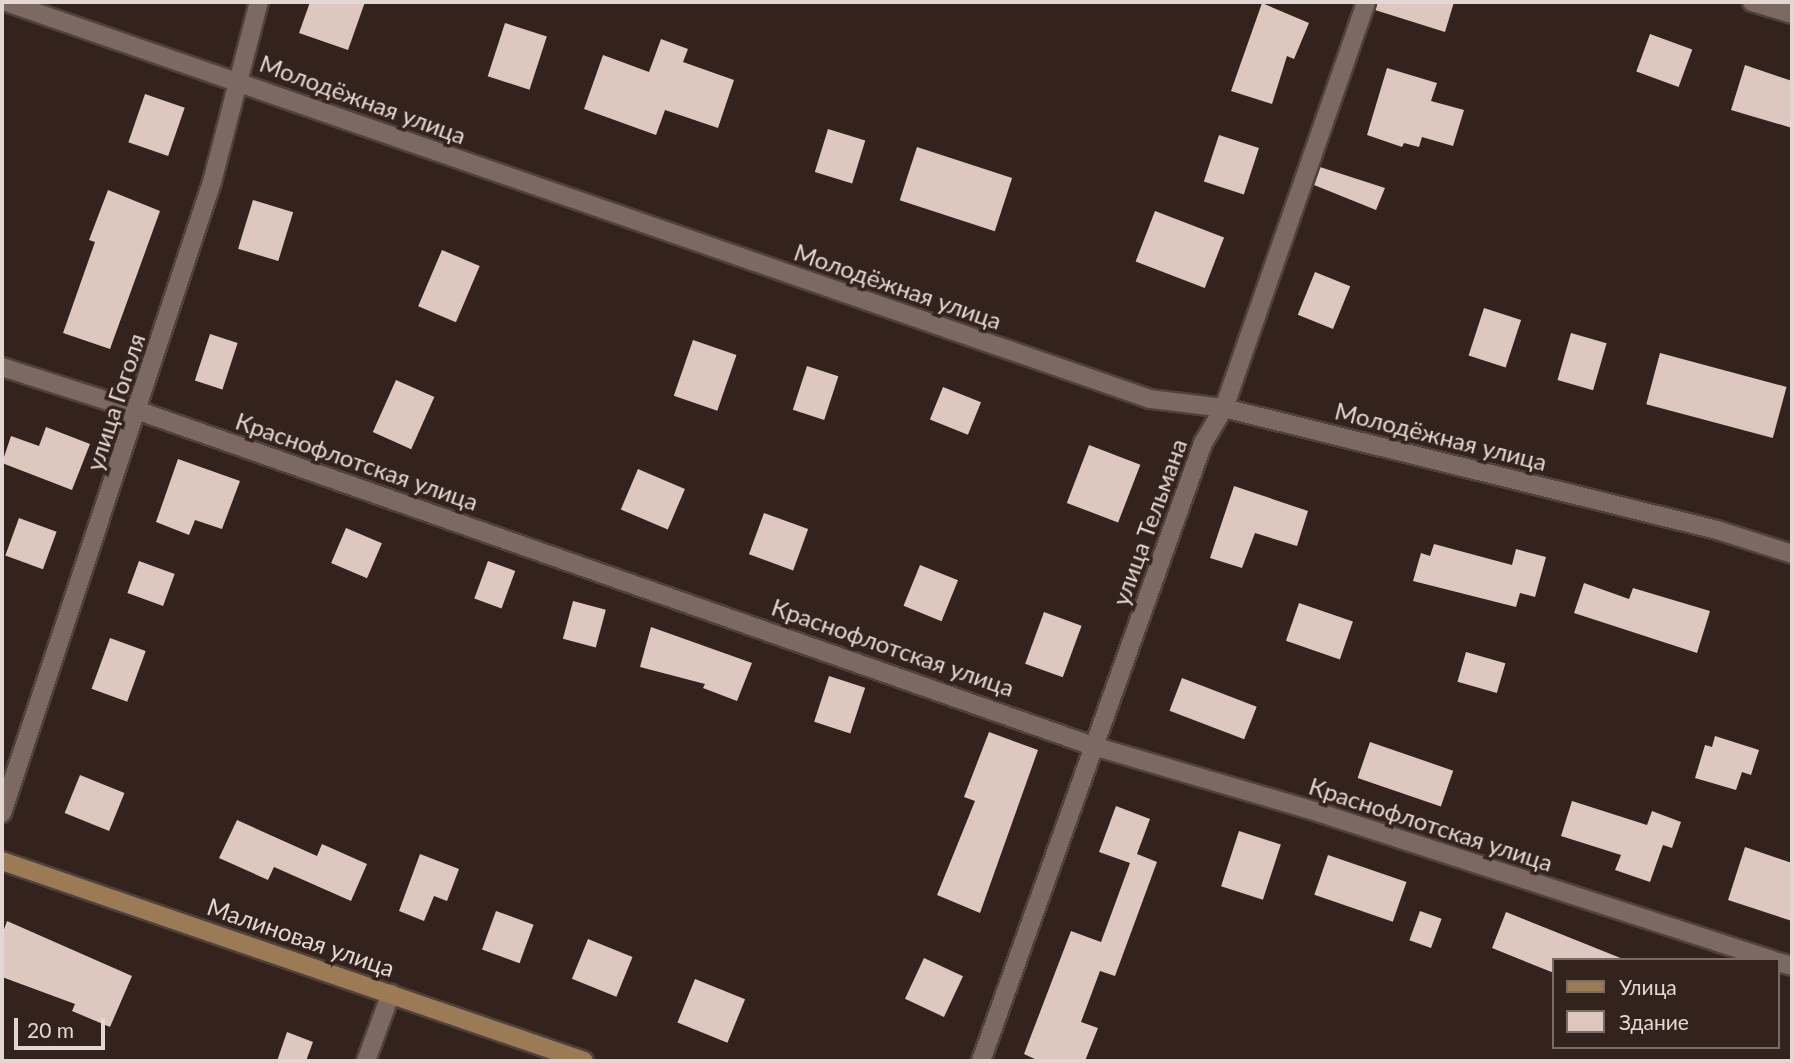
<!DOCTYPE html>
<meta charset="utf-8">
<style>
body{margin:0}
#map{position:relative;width:1794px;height:1063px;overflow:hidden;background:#34231d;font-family:Lato,sans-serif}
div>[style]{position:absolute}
.building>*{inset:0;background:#ddc7bf;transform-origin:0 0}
.roads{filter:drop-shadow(2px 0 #4f413c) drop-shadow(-2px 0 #4f413c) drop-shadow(0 2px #4f413c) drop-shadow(0 -2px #4f413c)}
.street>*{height:18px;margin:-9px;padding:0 9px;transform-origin:9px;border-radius:9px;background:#7c6961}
.secondary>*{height:18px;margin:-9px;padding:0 9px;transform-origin:9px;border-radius:9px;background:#9b7b55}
span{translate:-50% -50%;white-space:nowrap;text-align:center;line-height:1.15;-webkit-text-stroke:7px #34231d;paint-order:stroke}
.street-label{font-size:24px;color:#e3d7d3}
.frame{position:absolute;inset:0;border:4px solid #e3d7d3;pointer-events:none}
.legend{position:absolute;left:1552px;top:958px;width:228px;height:91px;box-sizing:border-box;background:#34231d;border:2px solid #7a6b66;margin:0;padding:9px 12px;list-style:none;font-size:21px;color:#e3d7d3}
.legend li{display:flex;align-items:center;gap:14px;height:35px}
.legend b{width:35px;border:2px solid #7a6b66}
.scale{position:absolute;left:14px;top:1018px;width:91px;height:32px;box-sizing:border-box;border:4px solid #e3d7d3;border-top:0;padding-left:9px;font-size:21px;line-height:24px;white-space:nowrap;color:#e3d7d3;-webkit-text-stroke:5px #34231d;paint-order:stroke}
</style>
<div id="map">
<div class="building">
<i style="clip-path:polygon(310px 2px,365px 2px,348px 50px,299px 33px)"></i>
<i style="clip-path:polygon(1377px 2px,1454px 2px,1445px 32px,1375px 10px)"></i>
<i style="clip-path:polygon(1262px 3px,1309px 23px,1294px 59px,1287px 56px,1272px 104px,1231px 91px)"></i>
<i style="left:505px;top:23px;width:44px;height:56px;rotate:18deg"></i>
<i style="left:1650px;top:34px;width:45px;height:40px;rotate:20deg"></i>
<i style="clip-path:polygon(661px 39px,688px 49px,683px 62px,734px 80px,718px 128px,665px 110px,656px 135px,584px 109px,603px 55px,649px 72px)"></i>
<i style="clip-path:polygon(1745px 65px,1792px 81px,1792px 128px,1731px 110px)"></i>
<i style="clip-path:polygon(1387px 68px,1437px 83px,1431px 101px,1464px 110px,1453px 146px,1422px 137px,1419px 147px,1404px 143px,1402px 147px,1367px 135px)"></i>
<i style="left:145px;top:94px;width:42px;height:51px;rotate:19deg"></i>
<i style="left:828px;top:129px;width:39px;height:45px;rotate:17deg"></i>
<i style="left:1219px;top:135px;width:42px;height:49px;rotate:18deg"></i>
<i style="left:917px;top:147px;width:100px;height:56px;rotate:18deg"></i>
<i style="clip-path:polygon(1320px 167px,1385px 188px,1376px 210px,1314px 185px)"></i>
<i style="clip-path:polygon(108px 190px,160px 211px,110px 349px,63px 333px,95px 242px,89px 240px)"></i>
<i style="left:253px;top:200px;width:42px;height:51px;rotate:17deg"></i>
<i style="left:1155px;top:211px;width:74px;height:54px;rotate:21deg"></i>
<i style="left:442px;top:250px;width:41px;height:61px;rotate:23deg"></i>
<i style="left:1315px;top:272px;width:38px;height:46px;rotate:22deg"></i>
<i style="left:1484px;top:308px;width:39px;height:50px;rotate:18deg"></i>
<i style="left:1571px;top:333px;width:37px;height:49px;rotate:16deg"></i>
<i style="left:210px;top:334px;width:29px;height:49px;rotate:18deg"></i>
<i style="left:693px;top:340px;width:46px;height:59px;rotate:19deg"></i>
<i style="left:1660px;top:353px;width:131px;height:53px;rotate:15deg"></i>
<i style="left:807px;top:366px;width:33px;height:46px;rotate:18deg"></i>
<i style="left:396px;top:380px;width:42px;height:57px;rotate:24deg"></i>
<i style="left:943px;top:387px;width:41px;height:35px;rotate:22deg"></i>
<i style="clip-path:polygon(46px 427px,90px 444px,72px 490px,2px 463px,11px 436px,39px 446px)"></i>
<i style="left:1089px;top:445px;width:55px;height:62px;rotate:21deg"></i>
<i style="clip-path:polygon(178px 459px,240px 481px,222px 529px,195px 520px,189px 535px,156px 522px)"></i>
<i style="left:638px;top:469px;width:51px;height:44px;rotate:23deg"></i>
<i style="clip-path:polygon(1234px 486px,1308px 511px,1297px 546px,1255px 533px,1242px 568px,1210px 558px)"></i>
<i style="left:764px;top:513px;width:47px;height:44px;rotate:20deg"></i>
<i style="left:19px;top:518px;width:40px;height:40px;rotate:20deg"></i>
<i style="left:346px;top:528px;width:39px;height:38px;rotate:23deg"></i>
<i style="clip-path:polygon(1434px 544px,1512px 565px,1516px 549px,1546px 557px,1535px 597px,1520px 593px,1516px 607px,1413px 581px,1421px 553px,1430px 556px)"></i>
<i style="left:139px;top:561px;width:38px;height:34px;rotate:20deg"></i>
<i style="left:488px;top:561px;width:29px;height:40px;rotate:20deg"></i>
<i style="left:920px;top:565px;width:41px;height:44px;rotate:22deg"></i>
<i style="clip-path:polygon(1584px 583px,1629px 599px,1633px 588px,1710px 611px,1697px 653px,1574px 613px)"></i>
<i style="left:573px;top:601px;width:34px;height:39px;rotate:15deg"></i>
<i style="left:1299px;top:603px;width:57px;height:40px;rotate:19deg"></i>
<i style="left:1044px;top:612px;width:40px;height:55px;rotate:20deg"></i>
<i style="clip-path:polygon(651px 627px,752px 663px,737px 701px,703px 688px,705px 684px,640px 667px)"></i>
<i style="left:110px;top:638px;width:38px;height:54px;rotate:20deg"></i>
<i style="left:1466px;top:652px;width:41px;height:31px;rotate:16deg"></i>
<i style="left:829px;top:676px;width:38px;height:48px;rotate:18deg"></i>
<i style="left:1182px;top:678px;width:80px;height:35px;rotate:21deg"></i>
<i style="clip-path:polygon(989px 732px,1038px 750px,980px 913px,937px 895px,975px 801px,964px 797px)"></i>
<i style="clip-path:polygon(1715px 736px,1759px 750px,1751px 775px,1742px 772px,1736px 790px,1695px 778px,1705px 745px,1712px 747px)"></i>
<i style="left:1370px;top:742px;width:88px;height:38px;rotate:19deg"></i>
<i style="left:80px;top:775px;width:48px;height:41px;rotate:22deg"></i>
<i style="clip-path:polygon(1572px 801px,1647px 825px,1652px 811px,1681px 822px,1672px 848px,1663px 845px,1650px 882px,1615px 870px,1621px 855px,1561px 836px)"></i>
<i style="clip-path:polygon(1116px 806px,1150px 819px,1137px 854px,1157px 862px,1115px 976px,1100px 971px,1081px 1022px,1098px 1028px,1085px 1061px,1039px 1061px,1024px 1054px,1071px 931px,1101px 942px,1130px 863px,1099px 852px)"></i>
<i style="clip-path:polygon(237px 820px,317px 856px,322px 844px,367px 864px,351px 901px,274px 867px,268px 880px,219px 858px)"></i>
<i style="left:1239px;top:831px;width:44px;height:58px;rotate:18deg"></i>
<i style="clip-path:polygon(1745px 847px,1792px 863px,1792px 921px,1728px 900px)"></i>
<i style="clip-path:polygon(420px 854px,459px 869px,447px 901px,434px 896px,424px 921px,399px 911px)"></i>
<i style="left:1328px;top:855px;width:83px;height:42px;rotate:19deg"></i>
<i style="left:496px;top:911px;width:40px;height:41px;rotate:20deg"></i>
<i style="left:1420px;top:911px;width:23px;height:31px;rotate:20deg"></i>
<i style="clip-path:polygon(1506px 912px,1623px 959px,1623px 960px,1554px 960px,1554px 973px,1492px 948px)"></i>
<i style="clip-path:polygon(7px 921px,132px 976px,110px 1027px,72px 1011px,75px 1004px,2px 977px,2px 935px)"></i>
<i style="left:588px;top:939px;width:48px;height:43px;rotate:22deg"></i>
<i style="left:924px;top:958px;width:43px;height:45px;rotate:25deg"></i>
<i style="left:695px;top:979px;width:54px;height:47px;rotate:22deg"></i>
<i style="clip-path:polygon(287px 1032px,313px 1042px,306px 1061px,277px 1061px)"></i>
</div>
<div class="roads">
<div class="street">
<i style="left:6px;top:2px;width:1211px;rotate:19.14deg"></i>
<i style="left:1150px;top:399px;width:75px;rotate:6.9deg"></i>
<i style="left:1224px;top:408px;width:508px;rotate:13.9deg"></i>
<i style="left:1717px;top:530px;width:79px;rotate:17.7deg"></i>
<i style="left:1752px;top:2px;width:42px;rotate:16.7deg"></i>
<i style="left:2px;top:367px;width:144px;rotate:17.8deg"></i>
<i style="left:139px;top:411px;width:1011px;rotate:19.35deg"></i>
<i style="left:1093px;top:746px;width:230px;rotate:16.4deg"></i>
<i style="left:1314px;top:811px;width:482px;rotate:18deg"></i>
<i style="left:2px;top:813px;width:665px;rotate:-71.59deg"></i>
<i style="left:212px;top:182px;width:186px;rotate:-75.4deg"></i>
<i style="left:1778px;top:962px;width:15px;rotate:16deg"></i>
<i style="left:366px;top:1061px;width:72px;rotate:-69.8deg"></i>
<i style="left:981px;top:1061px;width:657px;rotate:-70.24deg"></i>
<i style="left:1203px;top:443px;width:41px;rotate:-59deg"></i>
<i style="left:1224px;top:408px;width:430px;rotate:-70.7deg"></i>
</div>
<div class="secondary">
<i style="left:2px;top:861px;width:615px;rotate:18.96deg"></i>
</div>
</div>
<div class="street-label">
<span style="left:363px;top:99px;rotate:20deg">Молодёжная улица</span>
<span style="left:898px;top:286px;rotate:19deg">Молодёжная улица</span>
<span style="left:115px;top:402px;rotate:-72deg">улица Гоголя</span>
<span style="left:1441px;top:436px;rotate:14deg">Молодёжная улица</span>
<span style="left:357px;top:461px;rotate:19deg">Краснофлотская улица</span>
<span style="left:1149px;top:522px;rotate:-70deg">улица Тельмана</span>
<span style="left:893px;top:647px;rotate:19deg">Краснофлотская улица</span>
<span style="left:1431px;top:824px;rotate:18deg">Краснофлотская улица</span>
<span style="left:301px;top:937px;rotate:19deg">Малиновая улица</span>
</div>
<div class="frame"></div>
<ul class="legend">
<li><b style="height:9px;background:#9b7b55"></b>Улица</li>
<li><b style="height:19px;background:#ddc7bf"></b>Здание</li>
</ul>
<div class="scale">20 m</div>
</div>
